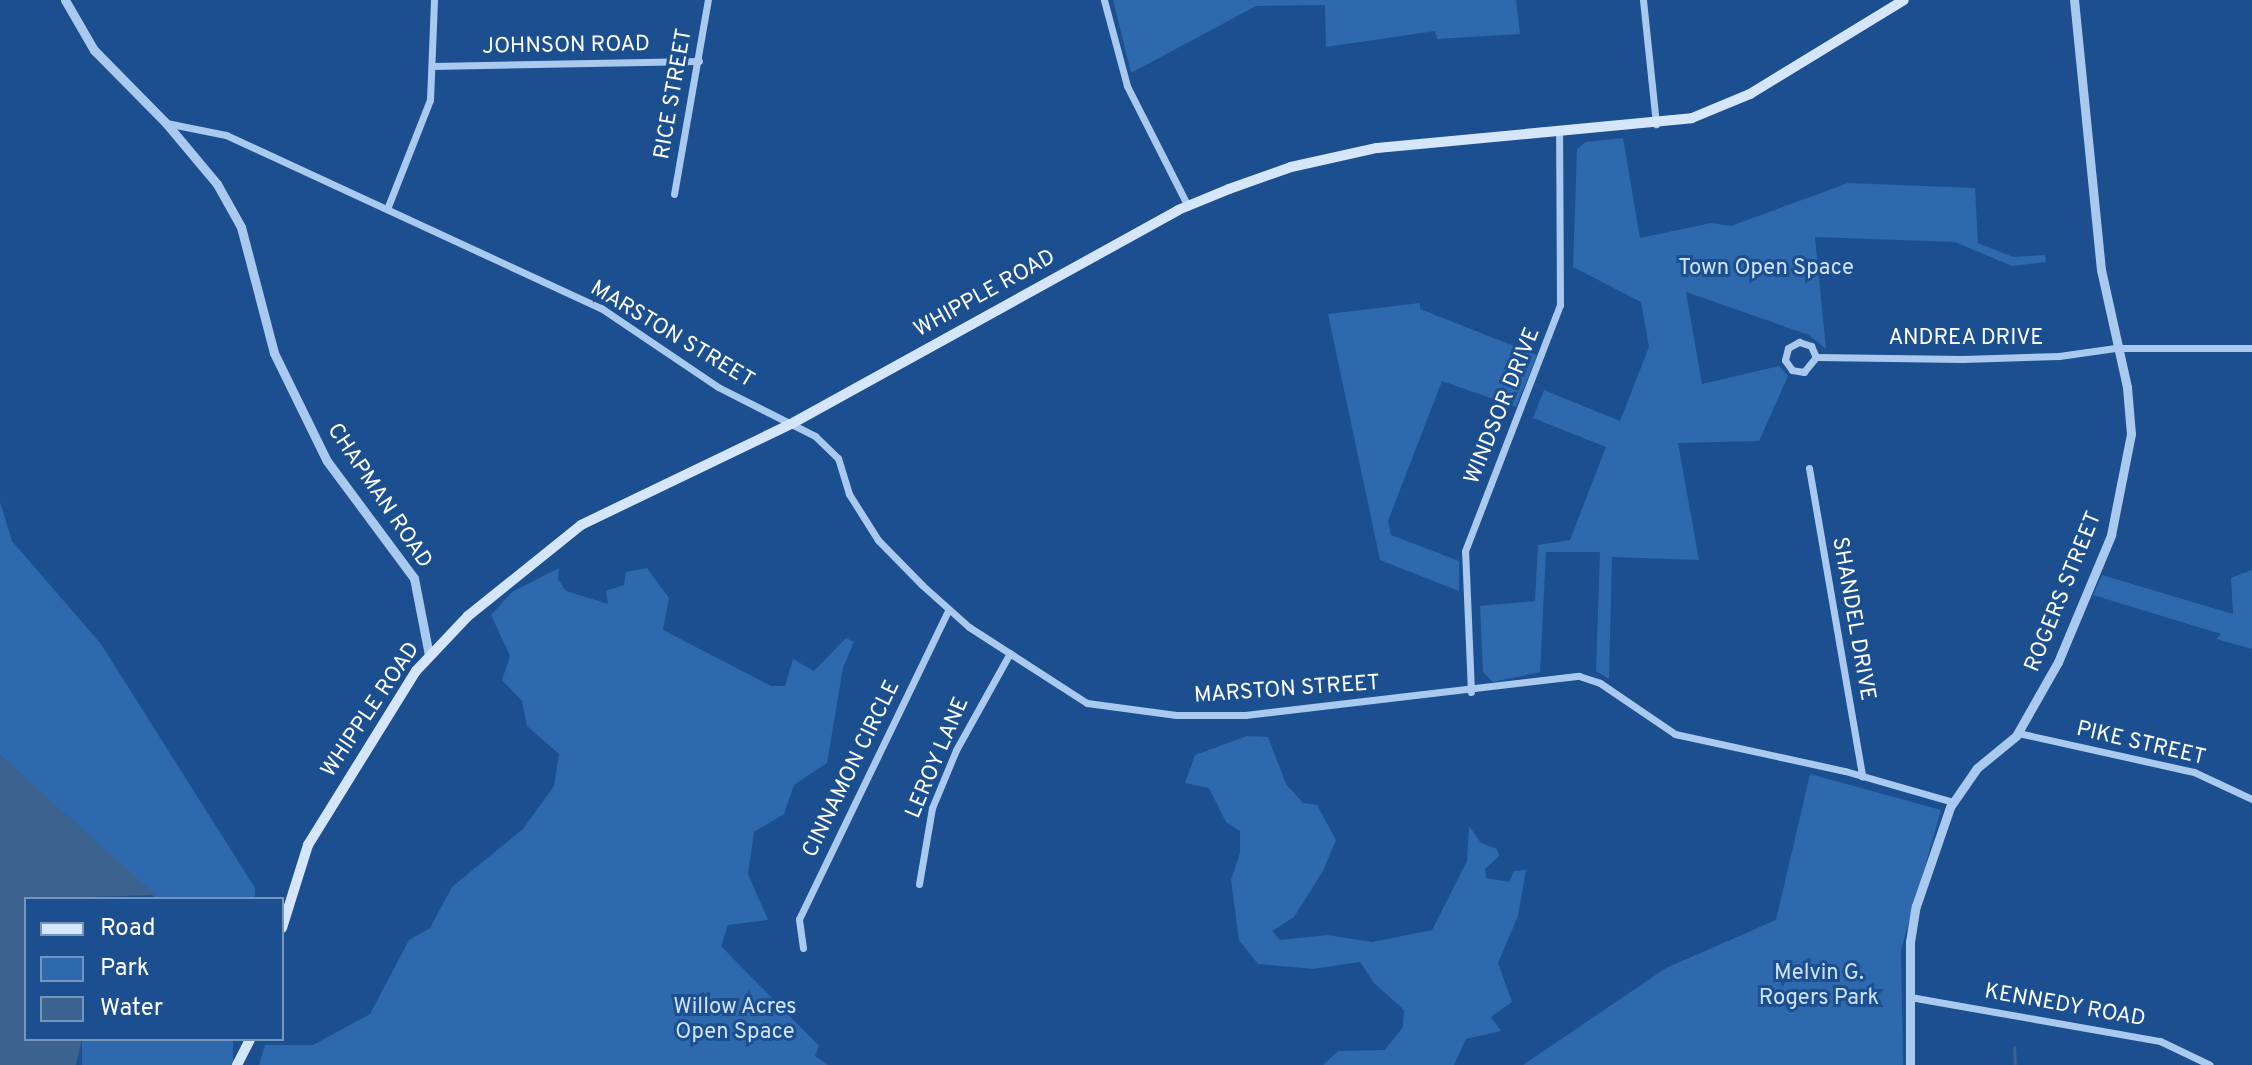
<!DOCTYPE html>
<style>
body{margin:0}
#map{position:relative;width:2252px;height:1065px;overflow:hidden;background:#1b4f8f;font-family:Overpass,sans-serif}
div>[style]{position:absolute}
.green>*{inset:0;background:#2e69ad;transform-origin:0 0}
.water>*{inset:0;background:#3c6290}
.stream>*{height:3px;margin:-1.5px;padding:0 1.5px;transform-origin:1.5px;border-radius:1.5px;background:#3c6290}
.minor>*{height:7px;margin:-3.5px;padding:0 3.5px;transform-origin:3.5px;border-radius:3.5px;background:#a9c9ee}
.tertiary>*{height:9px;margin:-4.5px;padding:0 4.5px;transform-origin:4.5px;border-radius:4.5px;background:#a9c9ee}
.secondary>*{height:10px;margin:-5px;padding:0 5px;transform-origin:5px;border-radius:5px;background:#d6e6fa}
span{translate:-50% -50%;white-space:nowrap;text-align:center;line-height:1.15;-webkit-text-stroke:6px #1b4f8f;paint-order:stroke}
.street-label{font-size:22px;color:#fff}
.park-label{font-size:22px;color:#cfe3fa}
.legend{position:absolute;left:24px;top:897px;width:260px;height:144px;box-sizing:border-box;background:#1b4f8f;border:2px solid #7695bc;margin:0;padding:10px 14px;list-style:none;font-size:24px;color:#fff}
.legend li{display:flex;align-items:center;gap:16px;height:40px}
.legend b{width:40px;border:2px solid #7695bc}
</style>
<div id="map">
<div class="green">
<i style="clip-path:polygon(1113px 0,1516px 0,1520px 34px,1437px 39px,1435px 31px,1326px 47px,1325px 5px,1256px 6px,1131px 73px)"></i>
<i style="clip-path:polygon(1623px 138px,1640px 238px,1711px 223px,1731px 226px,1848px 183px,1975px 188px,1978px 243px,2013px 257px,2045px 255px,2046px 262px,2012px 266px,1955px 242px,1815px 237px,1826px 349px,1809px 335px,1686px 292px,1702px 384px,1779px 366px,1788px 376px,1759px 441px,1678px 443px,1699px 560px,1612px 557px,1609px 679px,1596px 671px,1600px 552px,1546px 552px,1540px 672px,1493px 682px,1483px 672px,1480px 606px,1535px 601px,1538px 545px,1570px 540px,1606px 447px,1533px 418px,1544px 390px,1620px 421px,1649px 347px,1641px 302px,1573px 267px,1577px 149px,1586px 142px)"></i>
<i style="clip-path:polygon(1420px 303px,1420px 309px,1537px 355px,1516px 407px,1442px 381px,1388px 521px,1391px 535px,1459px 561px,1459px 591px,1380px 560px,1328px 314px)"></i>
<i style="clip-path:polygon(0 502px,12px 541px,101px 644px,255px 888px,255px 899px,156px 899px,0 755px)"></i>
<i style="clip-path:polygon(559px 568px,558px 579px,566px 591px,608px 604px,606px 591px,624px 585px,626px 572px,647px 568px,669px 598px,663px 630px,771px 686px,785px 686px,793px 659px,814px 671px,846px 638px,854px 642px,843px 668px,827px 763px,794px 785px,784px 814px,754px 832px,748px 874px,768px 920px,728px 925px,721px 946px,819px 1046px,815px 1056px,828px 1065px,259px 1065px,265px 1045px,313px 1045px,370px 1014px,409px 940px,430px 928px,452px 887px,523px 829px,554px 786px,559px 754px,527px 726px,522px 701px,502px 680px,510px 656px,491px 615px,512px 592px)"></i>
<i style="clip-path:polygon(2252px 570px,2252px 649px,2216px 639px,2221px 634px,2093px 595px,2102px 575px,2233px 614px,2231px 578px)"></i>
<i style="clip-path:polygon(1247px 736px,1268px 737px,1286px 784px,1303px 803px,1317px 805px,1336px 840px,1323px 871px,1294px 917px,1272px 931px,1280px 940px,1327px 935px,1372px 942px,1432px 930px,1467px 861px,1469px 826px,1481px 843px,1497px 849px,1499px 856px,1485px 869px,1486px 878px,1509px 882px,1514px 871px,1526px 870px,1518px 916px,1498px 963px,1512px 1002px,1491px 1017px,1501px 1031px,1466px 1039px,1454px 1065px,1323px 1065px,1338px 1051px,1385px 1050px,1403px 1027px,1404px 1010px,1374px 983px,1360px 962px,1313px 969px,1258px 964px,1239px 940px,1231px 880px,1240px 853px,1240px 831px,1226px 822px,1209px 788px,1185px 783px,1195px 755px)"></i>
<i style="clip-path:polygon(1810px 774px,1941px 810px,1901px 950px,1903px 1065px,1523px 1065px,1666px 968px,1776px 920px)"></i>
<i style="left:82px;top:1039px;width:151px;height:27px"></i>
</div>
<div class="water">
<i style="clip-path:polygon(0 755px,156px 895px,26px 899px,26px 1039px,82px 1039px,76px 1065px,0 1065px)"></i>
</div>
<div class="stream">
<i style="left:2014px;top:1047px;width:18px;rotate:87deg"></i>
</div>
<div class="minor">
<i style="left:1104px;top:0;width:89px;rotate:75deg"></i>
<i style="left:1127px;top:86px;width:135px;rotate:63.1deg"></i>
<i style="left:1643px;top:0;width:125px;rotate:84deg"></i>
<i style="left:433px;top:66px;width:266px;rotate:-1.1deg"></i>
<i style="left:166px;top:123px;width:61px;rotate:11.3deg"></i>
<i style="left:226px;top:135px;width:413px;rotate:24.8deg"></i>
<i style="left:601px;top:308px;width:141px;rotate:34deg"></i>
<i style="left:718px;top:387px;width:109px;rotate:26.8deg"></i>
<i style="left:815px;top:436px;width:32px;rotate:44deg"></i>
<i style="left:838px;top:458px;width:38px;rotate:73deg"></i>
<i style="left:849px;top:494px;width:54px;rotate:57.8deg"></i>
<i style="left:878px;top:540px;width:63px;rotate:45.6deg"></i>
<i style="left:922px;top:585px;width:63px;rotate:41.8deg"></i>
<i style="left:969px;top:627px;width:140px;rotate:32.8deg"></i>
<i style="left:1087px;top:703px;width:90px;rotate:7.7deg"></i>
<i style="left:1176px;top:715px;width:69px"></i>
<i style="left:1245px;top:715px;width:336px;rotate:-6.7deg"></i>
<i style="left:1579px;top:676px;width:22px;rotate:18deg"></i>
<i style="left:1600px;top:683px;width:91px;rotate:34.2deg"></i>
<i style="left:1675px;top:734px;width:174px;rotate:12.3deg"></i>
<i style="left:1845px;top:771px;width:112px;rotate:16deg"></i>
<i style="left:674px;top:194px;width:197px;rotate:-80.1deg"></i>
<i style="left:387px;top:209px;width:117px;rotate:-68.5deg"></i>
<i style="left:430px;top:100px;width:100px;rotate:-87.7deg"></i>
<i style="left:1816px;top:357px;width:19px;rotate:129deg"></i>
<i style="left:1804px;top:372px;width:12px;rotate:-171deg"></i>
<i style="left:1792px;top:370px;width:12px;rotate:-125deg"></i>
<i style="left:1785px;top:360px;width:12px;rotate:-76deg"></i>
<i style="left:1788px;top:348px;width:13px;rotate:-29deg"></i>
<i style="left:1799px;top:342px;width:13px;rotate:18deg"></i>
<i style="left:1811px;top:346px;width:12px;rotate:66deg"></i>
<i style="left:1816px;top:357px;width:147px;rotate:0.8deg"></i>
<i style="left:1963px;top:359px;width:96px;rotate:-1.8deg"></i>
<i style="left:2059px;top:356px;width:57px;rotate:-8.1deg"></i>
<i style="left:2115px;top:348px;width:137px"></i>
<i style="left:1809px;top:468px;width:313px;rotate:80.2deg"></i>
<i style="left:1471px;top:692px;width:141px;rotate:-92.4deg"></i>
<i style="left:1465px;top:551px;width:264px;rotate:-68.9deg"></i>
<i style="left:1560px;top:305px;width:175px;rotate:-90.3deg"></i>
<i style="left:2018px;top:733px;width:180px;rotate:12.5deg"></i>
<i style="left:2194px;top:772px;width:64px;rotate:25deg"></i>
<i style="left:919px;top:884px;width:77px;rotate:-80.3deg"></i>
<i style="left:932px;top:808px;width:63px;rotate:-67.5deg"></i>
<i style="left:956px;top:750px;width:111px;rotate:-60.9deg"></i>
<i style="left:803px;top:948px;width:29px;rotate:-98deg"></i>
<i style="left:799px;top:919px;width:344px;rotate:-64.2deg"></i>
<i style="left:1910px;top:997px;width:254px;rotate:10deg"></i>
<i style="left:2160px;top:1041px;width:55px;rotate:25.6deg"></i>
</div>
<div class="tertiary">
<i style="left:65px;top:0;width:58px;rotate:59.9deg"></i>
<i style="left:94px;top:50px;width:103px;rotate:45.4deg"></i>
<i style="left:166px;top:123px;width:80px;rotate:50.1deg"></i>
<i style="left:217px;top:184px;width:49px;rotate:60.8deg"></i>
<i style="left:241px;top:227px;width:130px;rotate:75.3deg"></i>
<i style="left:274px;top:353px;width:120px;rotate:63.9deg"></i>
<i style="left:327px;top:461px;width:146px;rotate:53.4deg"></i>
<i style="left:414px;top:578px;width:78px;rotate:79deg"></i>
<i style="left:1910px;top:1065px;width:123px;rotate:-90deg"></i>
<i style="left:1910px;top:942px;width:36px;rotate:-81deg"></i>
<i style="left:1916px;top:906px;width:105px;rotate:-71deg"></i>
<i style="left:1950px;top:807px;width:47px;rotate:-55.3deg"></i>
<i style="left:1977px;top:768px;width:50px;rotate:-39.4deg"></i>
<i style="left:2016px;top:736px;width:85px;rotate:-60.4deg"></i>
<i style="left:2058px;top:662px;width:138px;rotate:-67.3deg"></i>
<i style="left:2111px;top:535px;width:103px;rotate:-78.8deg"></i>
<i style="left:2131px;top:434px;width:47px;rotate:-94.9deg"></i>
<i style="left:2127px;top:387px;width:120px;rotate:-102.5deg"></i>
<i style="left:2101px;top:270px;width:271px;rotate:-95.7deg"></i>
</div>
<div class="secondary">
<i style="left:282px;top:928px;width:87px;rotate:-72.6deg"></i>
<i style="left:308px;top:845px;width:205px;rotate:-58.2deg"></i>
<i style="left:416px;top:671px;width:76px;rotate:-46.6deg"></i>
<i style="left:468px;top:616px;width:145px;rotate:-38.8deg"></i>
<i style="left:581px;top:525px;width:233px;rotate:-25.7deg"></i>
<i style="left:791px;top:424px;width:442px;rotate:-28.9deg"></i>
<i style="left:1178px;top:210px;width:55px;rotate:-22.4deg"></i>
<i style="left:1229px;top:189px;width:66px;rotate:-19.5deg"></i>
<i style="left:1291px;top:167px;width:88px;rotate:-12.5deg"></i>
<i style="left:1377px;top:148px;width:316px;rotate:-5.4deg"></i>
<i style="left:1692px;top:118px;width:63px;rotate:-22.5deg"></i>
<i style="left:1750px;top:94px;width:180px;rotate:-31.4deg"></i>
<i style="left:237px;top:1065px;width:29px;rotate:-63deg"></i>
</div>
<div class="street-label">
<span style="left:566px;top:46px;rotate:-1deg">JOHNSON ROAD</span>
<span style="left:674px;top:94px;rotate:-80deg">RICE STREET</span>
<span style="left:985px;top:294px;rotate:-29deg">WHIPPLE ROAD</span>
<span style="left:672px;top:335px;rotate:31deg">MARSTON STREET</span>
<span style="left:1966px;top:339px">ANDREA DRIVE</span>
<span style="left:1503px;top:406px;rotate:-68deg">WINDSOR DRIVE</span>
<span style="left:379px;top:496px;rotate:56deg">CHAPMAN ROAD</span>
<span style="left:2064px;top:592px;rotate:-68deg">ROGERS STREET</span>
<span style="left:1853px;top:619px;rotate:80deg">SHANDEL DRIVE</span>
<span style="left:1287px;top:690px;rotate:-4deg">MARSTON STREET</span>
<span style="left:371px;top:710px;rotate:-56deg">WHIPPLE ROAD</span>
<span style="left:2141px;top:744px;rotate:13deg">PIKE STREET</span>
<span style="left:938px;top:758px;rotate:-67deg">LEROY LANE</span>
<span style="left:852px;top:769px;rotate:-64deg">CINNAMON CIRCLE</span>
<span style="left:2065px;top:1006px;rotate:10deg">KENNEDY ROAD</span>
</div>
<div class="park-label">
<span style="left:1766px;top:269px">Town Open Space</span>
<span style="left:1819px;top:986px">Melvin G.<br>Rogers Park</span>
<span style="left:735px;top:1020px">Willow Acres<br>Open Space</span>
</div>
<ul class="legend">
<li><b style="height:10px;background:#d6e6fa"></b>Road</li>
<li><b style="height:22px;background:#2e69ad"></b>Park</li>
<li><b style="height:22px;background:#3c6290"></b>Water</li>
</ul>
</div>
